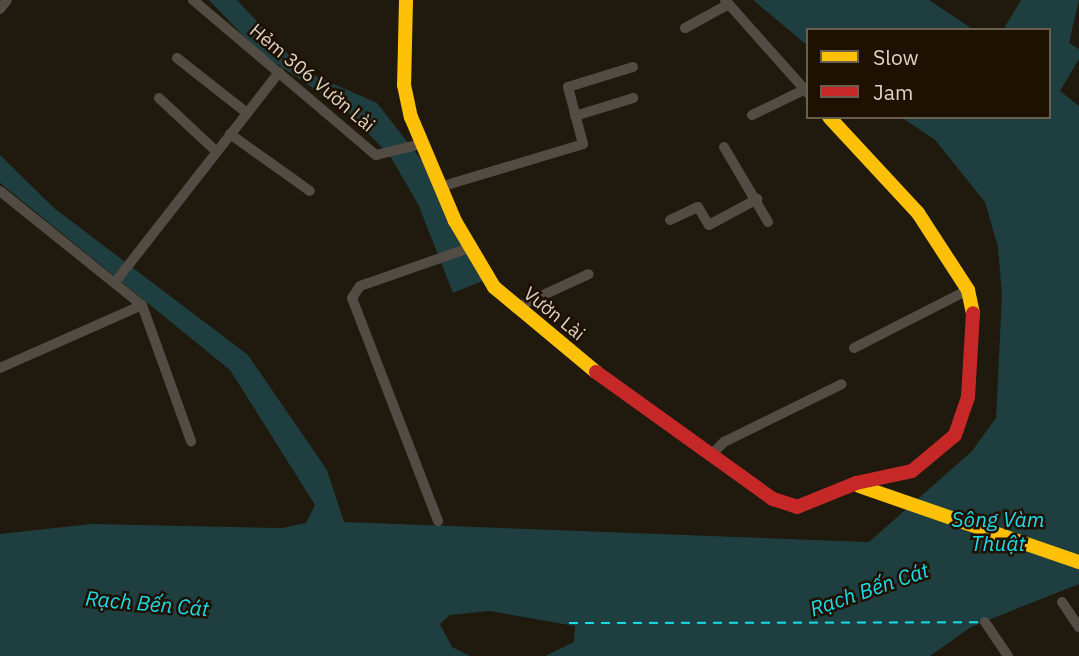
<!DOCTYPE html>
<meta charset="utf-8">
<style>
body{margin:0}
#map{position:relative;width:1079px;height:656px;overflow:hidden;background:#20190d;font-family:"IBM Plex Sans",sans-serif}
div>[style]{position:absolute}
.water>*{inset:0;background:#1e3e3f}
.ferry>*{height:2px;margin-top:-1px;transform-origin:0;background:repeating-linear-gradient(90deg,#1cdbe5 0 9px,transparent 0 16px)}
.street>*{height:10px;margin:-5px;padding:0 5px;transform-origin:5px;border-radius:5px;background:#524c44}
.slow>*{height:14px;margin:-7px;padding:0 7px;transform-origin:7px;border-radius:7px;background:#ffc107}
.jam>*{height:14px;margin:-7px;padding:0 7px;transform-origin:7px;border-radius:7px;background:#c62828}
span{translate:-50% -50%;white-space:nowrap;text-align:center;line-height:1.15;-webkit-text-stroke:5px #1e1100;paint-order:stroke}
.street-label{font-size:19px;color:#dcd3c6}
.water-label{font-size:21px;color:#1cdbe5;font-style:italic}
.legend{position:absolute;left:806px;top:28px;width:245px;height:91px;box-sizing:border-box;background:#1e1100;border:2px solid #6a5f4f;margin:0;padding:9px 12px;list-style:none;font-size:21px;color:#dcd3c6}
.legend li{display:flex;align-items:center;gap:14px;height:35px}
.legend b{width:35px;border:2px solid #6a5f4f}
</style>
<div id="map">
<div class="water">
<i style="clip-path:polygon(209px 0,237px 0,304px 71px,377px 103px,430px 171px,485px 280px,453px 293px,418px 204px,390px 156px,346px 110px,259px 52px)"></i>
<i style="clip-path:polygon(753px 0,929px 0,974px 30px,808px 30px,808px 46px)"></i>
<i style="clip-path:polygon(1021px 0,1079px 0,1069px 43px,1079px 49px,1079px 59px,1060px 91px,1079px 106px,1079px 584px,971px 627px,930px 656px,545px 656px,574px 642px,575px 626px,490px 611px,450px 615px,440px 624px,452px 647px,470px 656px,0 656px,0 534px,91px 524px,282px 528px,306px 523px,315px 505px,230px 370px,0 183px,0 155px,54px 208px,248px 355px,327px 470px,344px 522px,869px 542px,972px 451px,996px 418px,1002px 295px,998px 247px,985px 202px,935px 140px,901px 117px,1049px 117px,1049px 30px,1003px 30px)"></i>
</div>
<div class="ferry">
<i style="left:569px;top:623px;width:411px;rotate:-0.1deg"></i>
</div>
<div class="street">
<i style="left:193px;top:0;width:240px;rotate:40.3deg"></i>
<i style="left:376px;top:155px;width:46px;rotate:-13.7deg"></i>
<i style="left:725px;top:0;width:125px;rotate:48.3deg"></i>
<i style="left:0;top:9px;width:11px;rotate:-52deg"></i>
<i style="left:685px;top:28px;width:50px;rotate:-28.6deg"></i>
<i style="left:177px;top:58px;width:89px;rotate:38.2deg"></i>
<i style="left:159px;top:98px;width:79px;rotate:43deg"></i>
<i style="left:752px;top:115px;width:58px;rotate:-25.7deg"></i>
<i style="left:575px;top:116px;width:61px;rotate:-17.2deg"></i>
<i style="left:230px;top:134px;width:98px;rotate:35.5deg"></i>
<i style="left:724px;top:147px;width:87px;rotate:59.6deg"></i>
<i style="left:440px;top:187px;width:149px;rotate:-16.7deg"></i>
<i style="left:583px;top:144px;width:59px;rotate:-104.7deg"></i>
<i style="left:568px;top:87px;width:68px;rotate:-17.1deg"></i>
<i style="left:0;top:191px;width:182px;rotate:38.8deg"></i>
<i style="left:142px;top:305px;width:145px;rotate:70.2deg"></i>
<i style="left:670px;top:220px;width:31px;rotate:-25deg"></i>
<i style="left:698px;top:207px;width:21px;rotate:59deg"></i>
<i style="left:709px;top:225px;width:55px;rotate:-28.4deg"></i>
<i style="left:116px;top:281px;width:265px;rotate:-52deg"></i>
<i style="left:515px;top:308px;width:81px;rotate:-24.7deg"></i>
<i style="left:854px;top:348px;width:128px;rotate:-27deg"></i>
<i style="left:0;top:368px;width:155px;rotate:-23.9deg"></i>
<i style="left:710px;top:456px;width:20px;rotate:-45deg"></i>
<i style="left:724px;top:442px;width:131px;rotate:-26.2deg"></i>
<i style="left:438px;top:521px;width:239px;rotate:-111.1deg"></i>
<i style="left:352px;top:298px;width:14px;rotate:-56deg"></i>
<i style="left:360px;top:286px;width:115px;rotate:-19.2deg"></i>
<i style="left:1062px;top:602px;width:30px;rotate:56deg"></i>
<i style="left:985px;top:622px;width:41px;rotate:55.9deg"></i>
</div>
<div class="slow">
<i style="left:406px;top:0;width:85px;rotate:91.3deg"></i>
<i style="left:404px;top:85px;width:33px;rotate:78deg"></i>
<i style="left:411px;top:117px;width:113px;rotate:67.1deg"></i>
<i style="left:455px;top:221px;width:77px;rotate:59.4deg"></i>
<i style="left:494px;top:287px;width:133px;rotate:39.8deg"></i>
<i style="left:829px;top:117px;width:131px;rotate:47.2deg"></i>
<i style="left:918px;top:213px;width:92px;rotate:57deg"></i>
<i style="left:968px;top:290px;width:24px;rotate:78deg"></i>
<i style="left:859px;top:486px;width:233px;rotate:19.1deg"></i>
</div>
<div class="jam">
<i style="left:596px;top:372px;width:218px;rotate:35.7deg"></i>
<i style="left:773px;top:499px;width:25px;rotate:18deg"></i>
<i style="left:797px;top:507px;width:64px;rotate:-22.1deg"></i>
<i style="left:856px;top:483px;width:57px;rotate:-12.1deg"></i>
<i style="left:912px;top:471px;width:56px;rotate:-39.9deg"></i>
<i style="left:955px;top:435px;width:40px;rotate:-71.1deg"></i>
<i style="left:968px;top:397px;width:84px;rotate:-86.6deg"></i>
</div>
<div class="street-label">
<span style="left:312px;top:78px;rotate:40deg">Hẻm 306 Vườn Lài</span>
<span style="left:554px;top:314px;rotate:39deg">Vườn Lài</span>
</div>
<div class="water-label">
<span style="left:998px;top:531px">Sông Vàm<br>Thuật</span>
<span style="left:869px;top:589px;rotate:-19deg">Rạch Bến Cát</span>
<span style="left:147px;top:603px;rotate:5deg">Rạch Bến Cát</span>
</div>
<ul class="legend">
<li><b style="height:9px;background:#ffc107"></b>Slow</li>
<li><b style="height:9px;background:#c62828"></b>Jam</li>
</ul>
</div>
